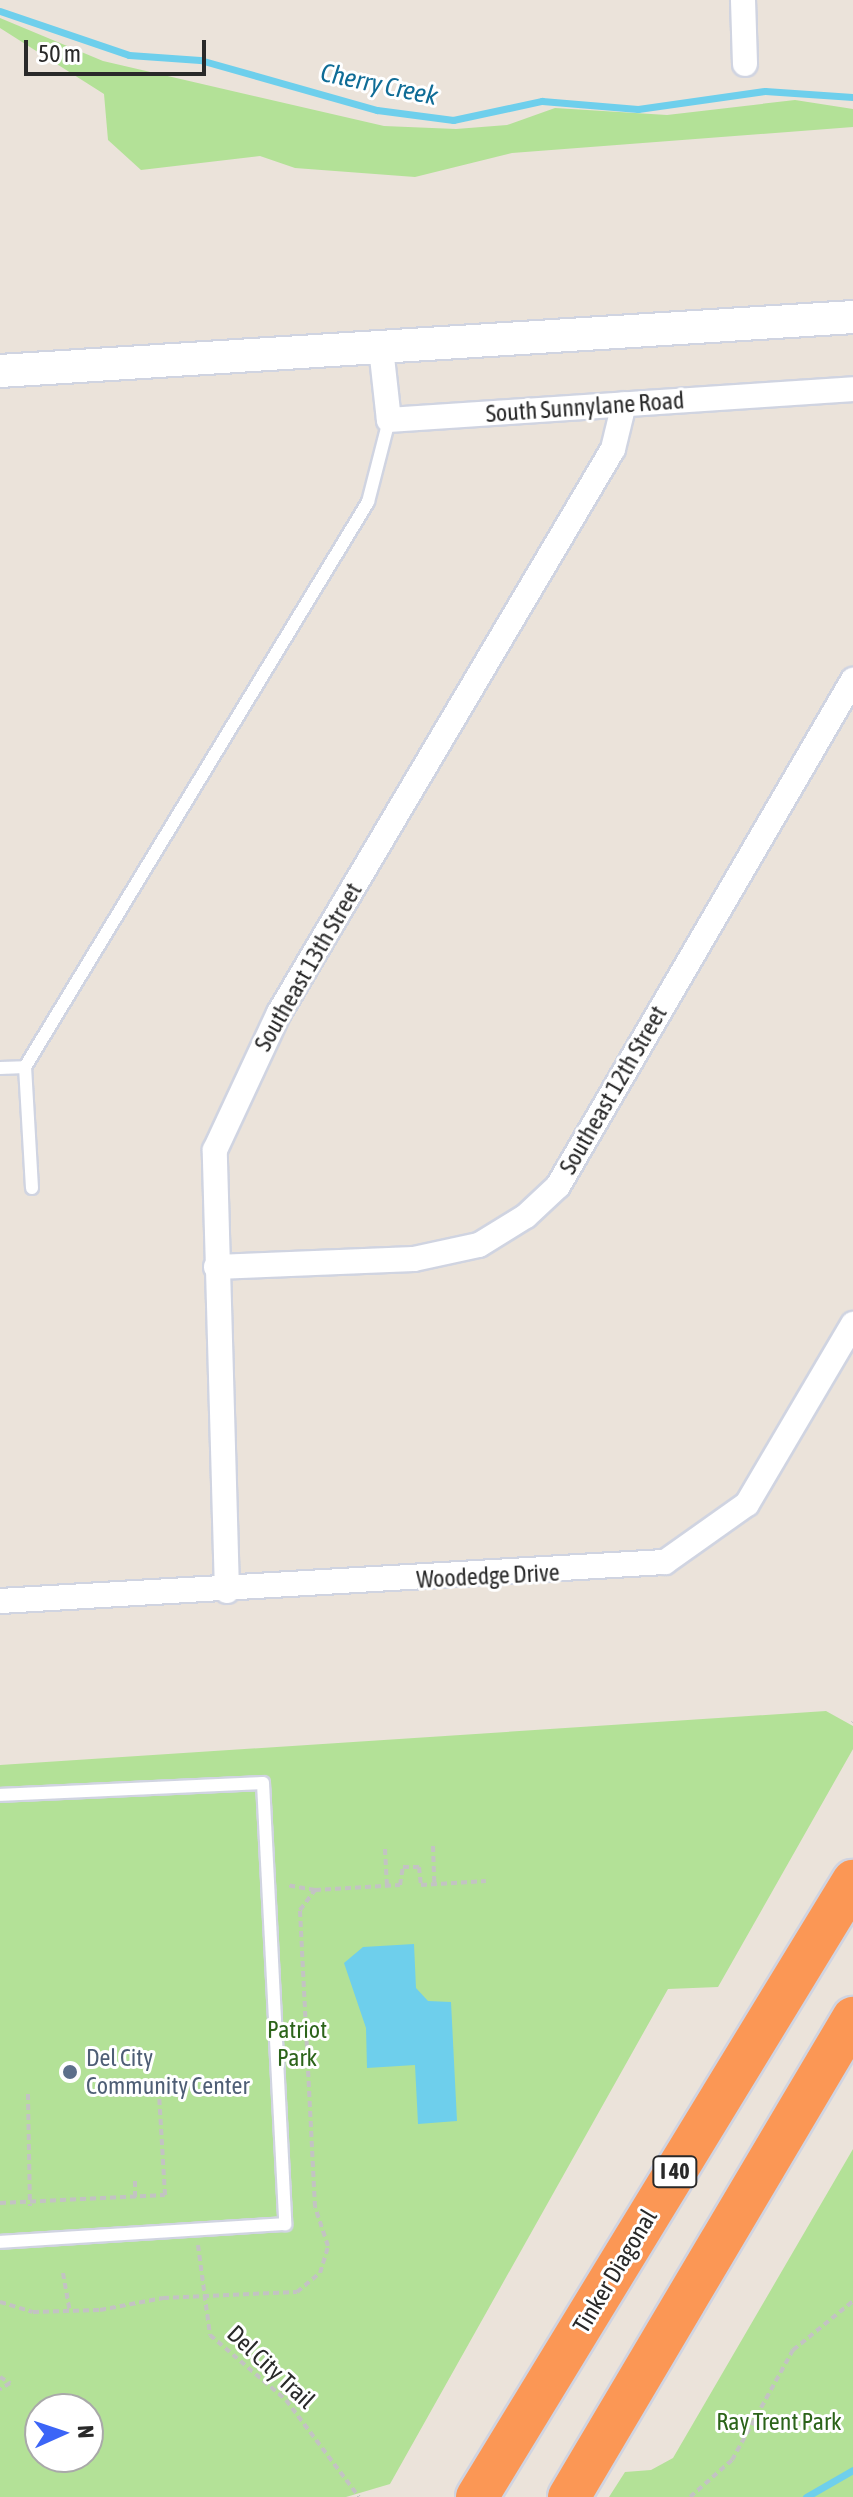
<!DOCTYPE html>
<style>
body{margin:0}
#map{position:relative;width:853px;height:2497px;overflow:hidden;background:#ebe3da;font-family:"Asap Condensed",sans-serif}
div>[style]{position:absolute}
.green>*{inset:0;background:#b3e197}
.water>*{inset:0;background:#6ecfec}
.stream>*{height:7px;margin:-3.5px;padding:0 3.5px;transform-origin:3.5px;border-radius:3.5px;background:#6ecfec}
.path>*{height:4px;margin-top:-2px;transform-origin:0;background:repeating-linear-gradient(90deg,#c3c3c3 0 6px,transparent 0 10px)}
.roads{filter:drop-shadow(2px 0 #d0d4e1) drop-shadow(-2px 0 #d0d4e1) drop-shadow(0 2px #d0d4e1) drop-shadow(0 -2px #d0d4e1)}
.lane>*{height:12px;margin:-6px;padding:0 6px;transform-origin:6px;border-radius:6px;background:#fff}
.street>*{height:24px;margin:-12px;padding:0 12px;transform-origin:12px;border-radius:12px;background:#fff}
.secondary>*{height:32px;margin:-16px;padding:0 16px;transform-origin:16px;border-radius:16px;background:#fff}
.highway>*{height:42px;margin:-21px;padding:0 21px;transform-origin:21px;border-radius:21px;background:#fb9755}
.dots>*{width:22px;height:22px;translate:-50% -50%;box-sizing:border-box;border:4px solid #fff;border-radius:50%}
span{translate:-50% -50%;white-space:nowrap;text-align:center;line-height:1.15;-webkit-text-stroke:6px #fff;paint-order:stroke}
.shield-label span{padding:2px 6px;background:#fff;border:2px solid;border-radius:6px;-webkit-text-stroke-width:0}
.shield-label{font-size:22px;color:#292929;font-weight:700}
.street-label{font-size:24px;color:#292929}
.park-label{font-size:24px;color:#2c641a}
.service-label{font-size:24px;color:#4e5e75}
.left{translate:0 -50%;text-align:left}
.water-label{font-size:26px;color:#0f6c96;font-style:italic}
.north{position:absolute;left:24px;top:2393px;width:80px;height:80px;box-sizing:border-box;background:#fff;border:2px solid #a9a9a9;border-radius:50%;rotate:87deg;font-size:22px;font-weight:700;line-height:32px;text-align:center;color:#292929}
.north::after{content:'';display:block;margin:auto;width:28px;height:36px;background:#3c65f7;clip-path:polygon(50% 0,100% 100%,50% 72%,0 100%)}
.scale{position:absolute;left:24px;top:40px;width:182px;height:36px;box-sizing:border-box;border:4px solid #292929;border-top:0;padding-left:10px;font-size:24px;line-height:28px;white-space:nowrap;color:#292929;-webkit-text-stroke:6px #fff;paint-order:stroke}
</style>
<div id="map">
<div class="green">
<i style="clip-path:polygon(0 18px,103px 61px,384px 126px,456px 129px,507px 125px,555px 108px,667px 115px,795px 100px,853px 109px,853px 127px,512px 153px,415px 177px,295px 168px,260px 156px,141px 170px,108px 140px,104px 94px,0 28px)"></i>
<i style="clip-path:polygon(evenodd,826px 1711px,853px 1726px,853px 1749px,718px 1987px,668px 1989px,390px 2484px,346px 2497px,0 2497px,0 1765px,826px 1711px,40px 2409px,88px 2409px,88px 2457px,40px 2457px,40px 2409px)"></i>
<i style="clip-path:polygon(853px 2149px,853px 2497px,609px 2497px,625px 2472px,651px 2470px,673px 2458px)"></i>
</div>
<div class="water">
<i style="clip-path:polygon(414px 1944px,416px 1988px,428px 2001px,451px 2002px,457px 2121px,418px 2124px,415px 2065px,367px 2068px,366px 2028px,344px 1963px,363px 1947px)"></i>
</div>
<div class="stream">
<i style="left:0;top:11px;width:136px;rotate:18.8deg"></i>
<i style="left:129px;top:55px;width:71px;rotate:4deg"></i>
<i style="left:200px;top:60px;width:184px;rotate:15.8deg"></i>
<i style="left:377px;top:110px;width:77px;rotate:7.5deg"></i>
<i style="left:453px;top:120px;width:91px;rotate:-12.1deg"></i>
<i style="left:542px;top:101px;width:96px;rotate:4.8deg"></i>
<i style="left:638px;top:109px;width:128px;rotate:-8.1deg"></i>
<i style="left:765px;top:91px;width:88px;rotate:3.9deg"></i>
<i style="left:806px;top:2497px;width:54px;rotate:-29.9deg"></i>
</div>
<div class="path">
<i style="left:852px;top:1723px;width:1px;rotate:-45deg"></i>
<i style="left:433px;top:1846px;width:38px;rotate:88deg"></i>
<i style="left:385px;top:1849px;width:37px;rotate:87deg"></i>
<i style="left:315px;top:1890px;width:85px;rotate:-3.4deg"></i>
<i style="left:400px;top:1885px;width:18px;rotate:-81deg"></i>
<i style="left:403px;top:1867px;width:16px"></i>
<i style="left:419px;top:1867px;width:18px;rotate:84deg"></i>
<i style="left:421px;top:1885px;width:65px;rotate:-3.5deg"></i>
<i style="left:28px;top:2094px;width:112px;rotate:89deg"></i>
<i style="left:135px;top:2181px;width:16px;rotate:90deg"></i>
<i style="left:0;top:2203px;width:165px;rotate:-2.8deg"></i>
<i style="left:165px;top:2195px;width:101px;rotate:-93.4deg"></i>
<i style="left:198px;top:2245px;width:91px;rotate:82.4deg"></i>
<i style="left:210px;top:2335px;width:100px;rotate:40.5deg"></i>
<i style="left:286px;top:2400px;width:121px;rotate:53deg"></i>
<i style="left:63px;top:2273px;width:39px;rotate:80deg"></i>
<i style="left:0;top:2302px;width:34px;rotate:17deg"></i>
<i style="left:33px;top:2312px;width:67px;rotate:-1.7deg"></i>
<i style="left:100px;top:2310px;width:64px;rotate:-10.8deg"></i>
<i style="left:163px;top:2298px;width:134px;rotate:-2.6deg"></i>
<i style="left:297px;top:2292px;width:30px;rotate:-40deg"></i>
<i style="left:320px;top:2273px;width:28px;rotate:-73deg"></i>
<i style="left:328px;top:2246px;width:41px;rotate:-108.4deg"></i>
<i style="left:315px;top:2207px;width:297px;rotate:-92.9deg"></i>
<i style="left:300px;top:1910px;width:25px;rotate:-53deg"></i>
<i style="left:315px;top:1890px;width:29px;rotate:-170deg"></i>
<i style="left:0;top:2377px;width:12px;rotate:31deg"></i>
<i style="left:10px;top:2383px;width:12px;rotate:149deg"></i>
<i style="left:690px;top:2497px;width:56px;rotate:-41.4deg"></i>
<i style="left:732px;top:2460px;width:126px;rotate:-61deg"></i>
<i style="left:793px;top:2350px;width:77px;rotate:-39.2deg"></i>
</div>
<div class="roads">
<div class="lane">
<i style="left:0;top:1068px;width:25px;rotate:-2deg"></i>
<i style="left:32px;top:1188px;width:121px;rotate:-93.3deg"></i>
<i style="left:25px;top:1067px;width:661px;rotate:-58.74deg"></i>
<i style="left:368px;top:502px;width:85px;rotate:-75.6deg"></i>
<i style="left:0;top:1795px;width:263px;rotate:-2.6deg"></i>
<i style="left:263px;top:1783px;width:442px;rotate:87.1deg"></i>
<i style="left:285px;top:2224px;width:286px;rotate:176.4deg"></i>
</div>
<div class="street">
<i style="left:743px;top:0;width:64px;rotate:88.2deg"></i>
<i style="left:381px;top:348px;width:72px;rotate:83.7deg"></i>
<i style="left:389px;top:420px;width:465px;rotate:-3.8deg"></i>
<i style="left:216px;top:1267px;width:198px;rotate:-2.3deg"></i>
<i style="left:414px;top:1259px;width:66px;rotate:-12.2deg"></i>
<i style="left:479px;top:1245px;width:55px;rotate:-31.7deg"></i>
<i style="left:526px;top:1216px;width:44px;rotate:-43.2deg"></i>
<i style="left:558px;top:1186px;width:586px;rotate:-59.76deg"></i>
<i style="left:227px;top:1591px;width:441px;rotate:-91.6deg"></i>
<i style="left:215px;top:1150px;width:151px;rotate:-65deg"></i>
<i style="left:279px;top:1013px;width:655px;rotate:-59.37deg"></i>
<i style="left:613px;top:449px;width:46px;rotate:-76.3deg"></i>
<i style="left:0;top:1601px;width:666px;rotate:-3.36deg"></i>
<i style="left:665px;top:1562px;width:100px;rotate:-35.3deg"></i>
<i style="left:747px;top:1504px;width:209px;rotate:-59.5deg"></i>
</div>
<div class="secondary">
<i style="left:0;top:371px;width:855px;rotate:-3.62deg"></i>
</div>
<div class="highway">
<i style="left:477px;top:2497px;width:722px;rotate:-58.6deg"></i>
<i style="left:569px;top:2497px;width:557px;rotate:-59.34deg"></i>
</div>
</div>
<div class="dots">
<i style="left:70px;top:2072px;background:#5c6f8a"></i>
</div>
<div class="shield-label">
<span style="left:675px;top:2172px">I 40</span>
</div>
<div class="street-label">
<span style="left:585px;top:407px;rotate:-4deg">South Sunnylane Road</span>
<span style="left:308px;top:967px;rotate:-60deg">Southeast 13th Street</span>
<span style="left:613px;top:1090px;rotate:-60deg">Southeast 12th Street</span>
<span style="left:488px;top:1576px;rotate:-3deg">Woodedge Drive</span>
<span style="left:615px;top:2271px;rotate:-59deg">Tinker Diagonal</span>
<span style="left:271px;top:2367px;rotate:43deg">Del City Trail</span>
</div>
<div class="park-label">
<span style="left:297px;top:2044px">Patriot<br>Park</span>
<span style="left:779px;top:2422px">Ray Trent Park</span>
</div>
<div class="service-label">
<span class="left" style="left:86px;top:2072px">Del City<br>Community Center</span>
</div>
<div class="water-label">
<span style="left:379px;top:85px;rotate:12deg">Cherry Creek</span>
</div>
<div class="north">N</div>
<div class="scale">50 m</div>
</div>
